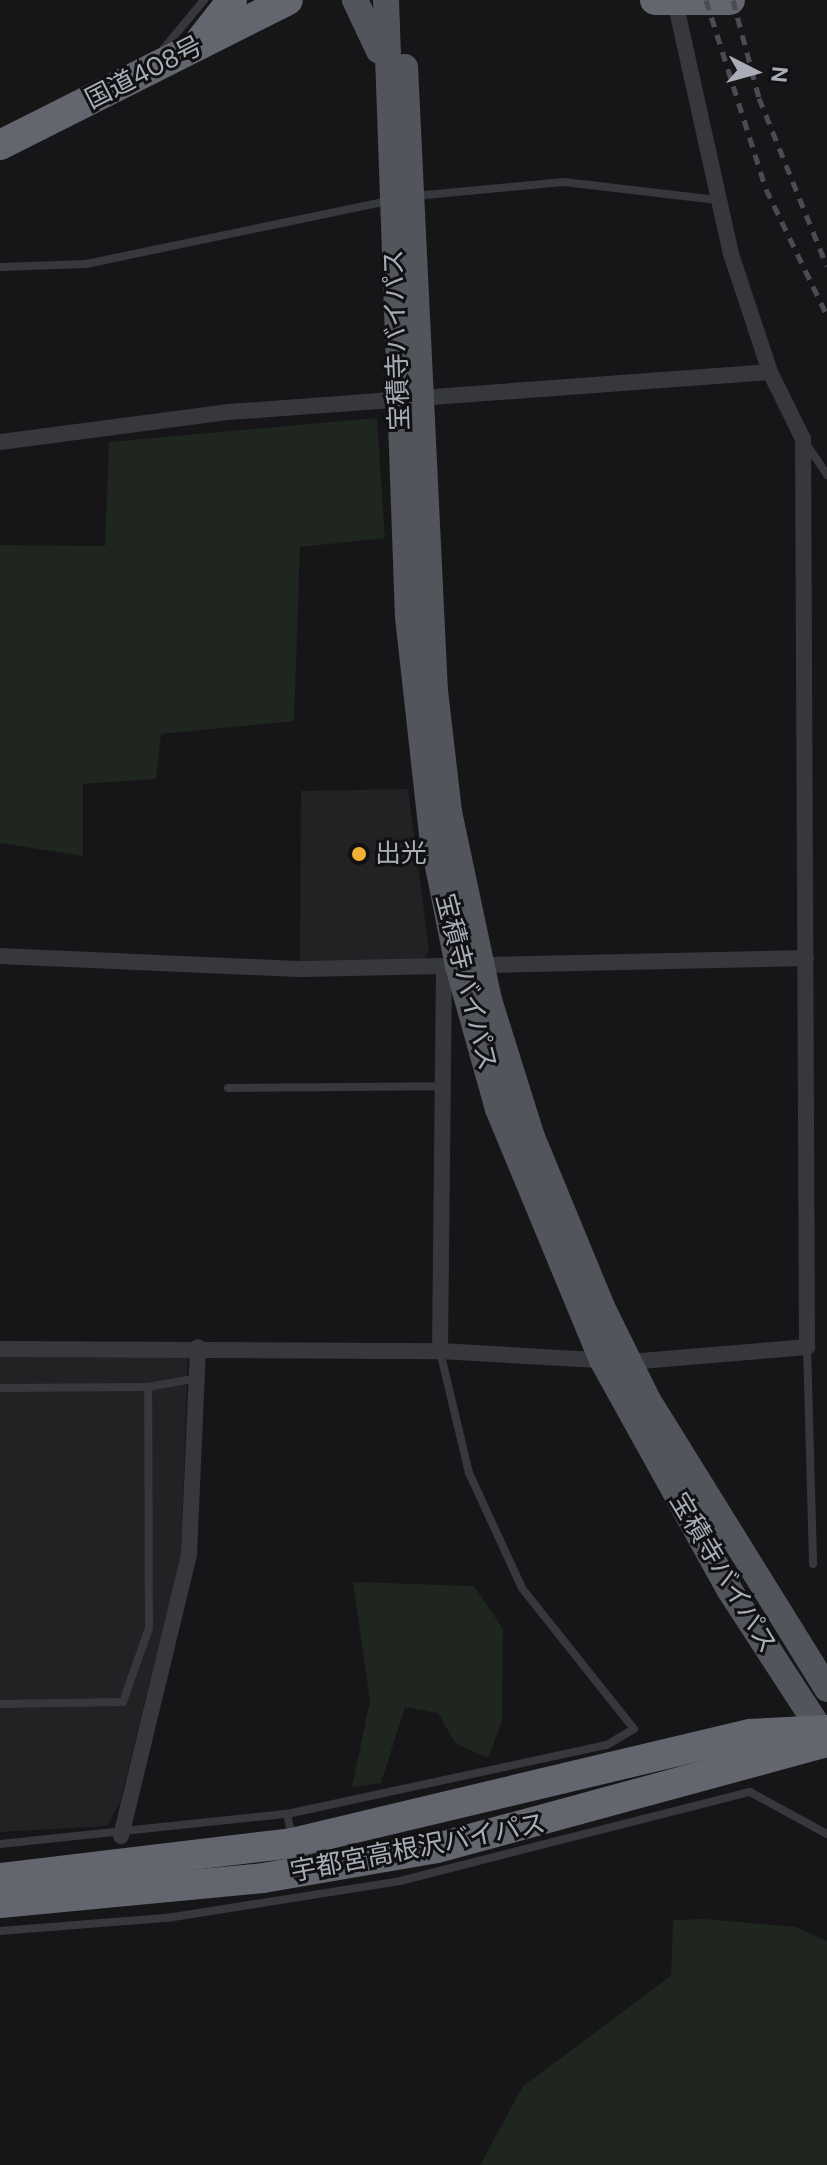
<!DOCTYPE html>
<meta charset="utf-8">
<style>
body{margin:0}
#map{position:relative;width:827px;height:2165px;overflow:hidden;background:#161618;font-family:"DM Sans","Noto Sans JP",sans-serif}
div>[style]{position:absolute}
.built>*{inset:0;background:#222225}
.green>*{inset:0;background:#1e261f}
.lane>*{height:8px;margin:-4px;padding:0 4px;transform-origin:4px;border-radius:4px;background:#37383d}
.street>*{height:16px;margin:-8px;padding:0 8px;transform-origin:8px;border-radius:8px;background:#37383d}
.primary>*{height:26px;margin:-13px;padding:0 13px;transform-origin:13px;border-radius:13px;background:#53555c}
.highway>*{height:30px;margin:-15px;padding:0 15px;transform-origin:15px;border-radius:15px;background:#63666e}
.rail>*{height:5px;margin-top:-2.5px;transform-origin:0;background:repeating-linear-gradient(90deg,#4a4c52 0 10px,transparent 0 18px)}
.dots>*{width:22px;height:22px;translate:-50% -50%;box-sizing:border-box;border:4px solid #111113;border-radius:50%}
span{translate:-50% -50%;white-space:nowrap;text-align:center;line-height:1.15;-webkit-text-stroke:6px #111113;paint-order:stroke}
.street-label{font-size:26px;color:#a8adb8}
.poi-label{font-size:26px;color:#a8adb8}
.left{translate:0 -50%;text-align:left}
.north{position:absolute;left:715px;top:32px;width:80px;height:80px;-webkit-text-stroke:6px #111113;paint-order:stroke;rotate:96deg;font-size:22px;font-weight:700;line-height:32px;text-align:center;color:#a8adb8}
.north::after{content:'';display:block;margin:auto;width:28px;height:36px;background:#a8adb8;clip-path:polygon(50% 0,100% 100%,50% 72%,0 100%)}
</style>
<div id="map">
<div class="built">
<i style="clip-path:polygon(408px 789px,429px 950px,423px 960px,300px 961px,301px 791px)"></i>
<i style="clip-path:polygon(0 1355px,188px 1355px,181px 1557px,120px 1802px,107px 1826px,0 1832px)"></i>
</div>
<div class="green">
<i style="clip-path:polygon(377px 418px,385px 538px,300px 547px,294px 721px,161px 734px,156px 779px,83px 784px,83px 856px,0 843px,0 545px,105px 546px,109px 442px)"></i>
<i style="clip-path:polygon(353px 1582px,474px 1586px,503px 1629px,502px 1721px,488px 1758px,455px 1743px,438px 1713px,405px 1707px,381px 1783px,352px 1787px,370px 1701px)"></i>
<i style="clip-path:polygon(705px 1919px,795px 1927px,827px 1941px,827px 2165px,480px 2165px,523px 2086px,671px 1976px,673px 1920px)"></i>
</div>
<div class="lane">
<i style="left:160px;top:53px;width:69px;rotate:-50.3deg"></i>
<i style="left:414px;top:196px;width:151px;rotate:-5.3deg"></i>
<i style="left:564px;top:182px;width:154px;rotate:6.7deg"></i>
<i style="left:0;top:267px;width:86px;rotate:-2deg"></i>
<i style="left:86px;top:264px;width:309px;rotate:-11.8deg"></i>
<i style="left:805px;top:442px;width:40px;rotate:56deg"></i>
<i style="left:228px;top:1088px;width:212px;rotate:-0.5deg"></i>
<i style="left:807px;top:1347px;width:217px;rotate:88.4deg"></i>
<i style="left:0;top:1388px;width:148px;rotate:-0.4deg"></i>
<i style="left:148px;top:1387px;width:46px;rotate:-10.1deg"></i>
<i style="left:0;top:1704px;width:123px;rotate:-0.9deg"></i>
<i style="left:123px;top:1702px;width:78px;rotate:-70.6deg"></i>
<i style="left:149px;top:1628px;width:241px;rotate:-90.2deg"></i>
<i style="left:287px;top:1814px;width:25px;rotate:78deg"></i>
<i style="left:0;top:1844px;width:289px;rotate:-6deg"></i>
<i style="left:287px;top:1814px;width:327px;rotate:-12.2deg"></i>
<i style="left:607px;top:1745px;width:31px;rotate:-31deg"></i>
<i style="left:634px;top:1729px;width:180px;rotate:-128.5deg"></i>
<i style="left:522px;top:1588px;width:127px;rotate:-114.7deg"></i>
<i style="left:469px;top:1473px;width:125px;rotate:-103.4deg"></i>
<i style="left:0;top:1931px;width:168px;rotate:-4.5deg"></i>
<i style="left:167px;top:1918px;width:236px;rotate:-9deg"></i>
<i style="left:400px;top:1881px;width:361px;rotate:-14.3deg"></i>
<i style="left:750px;top:1792px;width:88px;rotate:28.6deg"></i>
</div>
<div class="street">
<i style="left:0;top:442px;width:231px;rotate:-7.5deg"></i>
<i style="left:229px;top:412px;width:542px;rotate:-4.23deg"></i>
<i style="left:0;top:956px;width:303px;rotate:2.5deg"></i>
<i style="left:303px;top:969px;width:503px;rotate:-1.25deg"></i>
<i style="left:0;top:1349px;width:440px;rotate:0.3deg"></i>
<i style="left:440px;top:1351px;width:189px;rotate:3.3deg"></i>
<i style="left:629px;top:1362px;width:179px;rotate:-4.8deg"></i>
<i style="left:807px;top:1347px;width:908px;rotate:-90.25deg"></i>
<i style="left:803px;top:439px;width:75px;rotate:-116.2deg"></i>
<i style="left:770px;top:372px;width:124px;rotate:-108.3deg"></i>
<i style="left:731px;top:254px;width:259px;rotate:-102.5deg"></i>
<i style="left:440px;top:1351px;width:385px;rotate:-89.4deg"></i>
<i style="left:121px;top:1836px;width:290px;rotate:-76.4deg"></i>
<i style="left:189px;top:1554px;width:207px;rotate:-87.5deg"></i>
</div>
<div class="primary">
<i style="left:355px;top:0;width:56px;rotate:64.8deg"></i>
<i style="left:386px;top:0;width:617px;rotate:87.96deg"></i>
<i style="left:408px;top:617px;width:220px;rotate:83.7deg"></i>
<i style="left:432px;top:836px;width:133px;rotate:78.7deg"></i>
<i style="left:458px;top:966px;width:148px;rotate:74.4deg"></i>
<i style="left:498px;top:1109px;width:272px;rotate:67.5deg"></i>
<i style="left:602px;top:1360px;width:264px;rotate:61deg"></i>
<i style="left:730px;top:1591px;width:178px;rotate:56.9deg"></i>
<i style="left:405px;top:67px;width:625px;rotate:87.25deg"></i>
<i style="left:435px;top:691px;width:122px;rotate:83.4deg"></i>
<i style="left:449px;top:812px;width:192px;rotate:78deg"></i>
<i style="left:489px;top:1000px;width:144px;rotate:72.6deg"></i>
<i style="left:532px;top:1137px;width:186px;rotate:67.6deg"></i>
<i style="left:603px;top:1309px;width:102px;rotate:63.7deg"></i>
<i style="left:648px;top:1400px;width:340px;rotate:58.2deg"></i>
</div>
<div class="highway">
<i style="left:655px;top:0;width:75px"></i>
<i style="left:200px;top:41px;width:52px;rotate:-52deg"></i>
<i style="left:0;top:145px;width:322px;rotate:-26.7deg"></i>
<i style="left:0;top:1878px;width:294px;rotate:-6.8deg"></i>
<i style="left:292px;top:1843px;width:471px;rotate:-13.4deg"></i>
<i style="left:750px;top:1734px;width:77px;rotate:-3deg"></i>
<i style="left:0;top:1903px;width:264px;rotate:-5.4deg"></i>
<i style="left:263px;top:1878px;width:177px;rotate:-9.8deg"></i>
<i style="left:437px;top:1848px;width:404px;rotate:-15.2deg"></i>
</div>
<div class="rail">
<i style="left:706px;top:0;width:198px;rotate:72.4deg"></i>
<i style="left:766px;top:189px;width:140px;rotate:64.2deg"></i>
<i style="left:733px;top:0;width:101px;rotate:75.1deg"></i>
<i style="left:759px;top:98px;width:181px;rotate:68deg"></i>
</div>
<div class="dots">
<i style="left:359px;top:854px;background:#f2b134"></i>
</div>
<div class="street-label">
<span style="left:144px;top:73px;rotate:-27deg">国道408号</span>
<span style="left:397px;top:340px;rotate:-92deg">宝積寺バイパス</span>
<span style="left:466px;top:982px;rotate:76deg">宝積寺バイパス</span>
<span style="left:723px;top:1573px;rotate:59deg">宝積寺バイパス</span>
<span style="left:418px;top:1848px;rotate:-11deg">宇都宮高根沢バイパス</span>
</div>
<div class="poi-label">
<span class="left" style="left:375px;top:854px">出光</span>
</div>
<div class="north">N</div>
</div>
